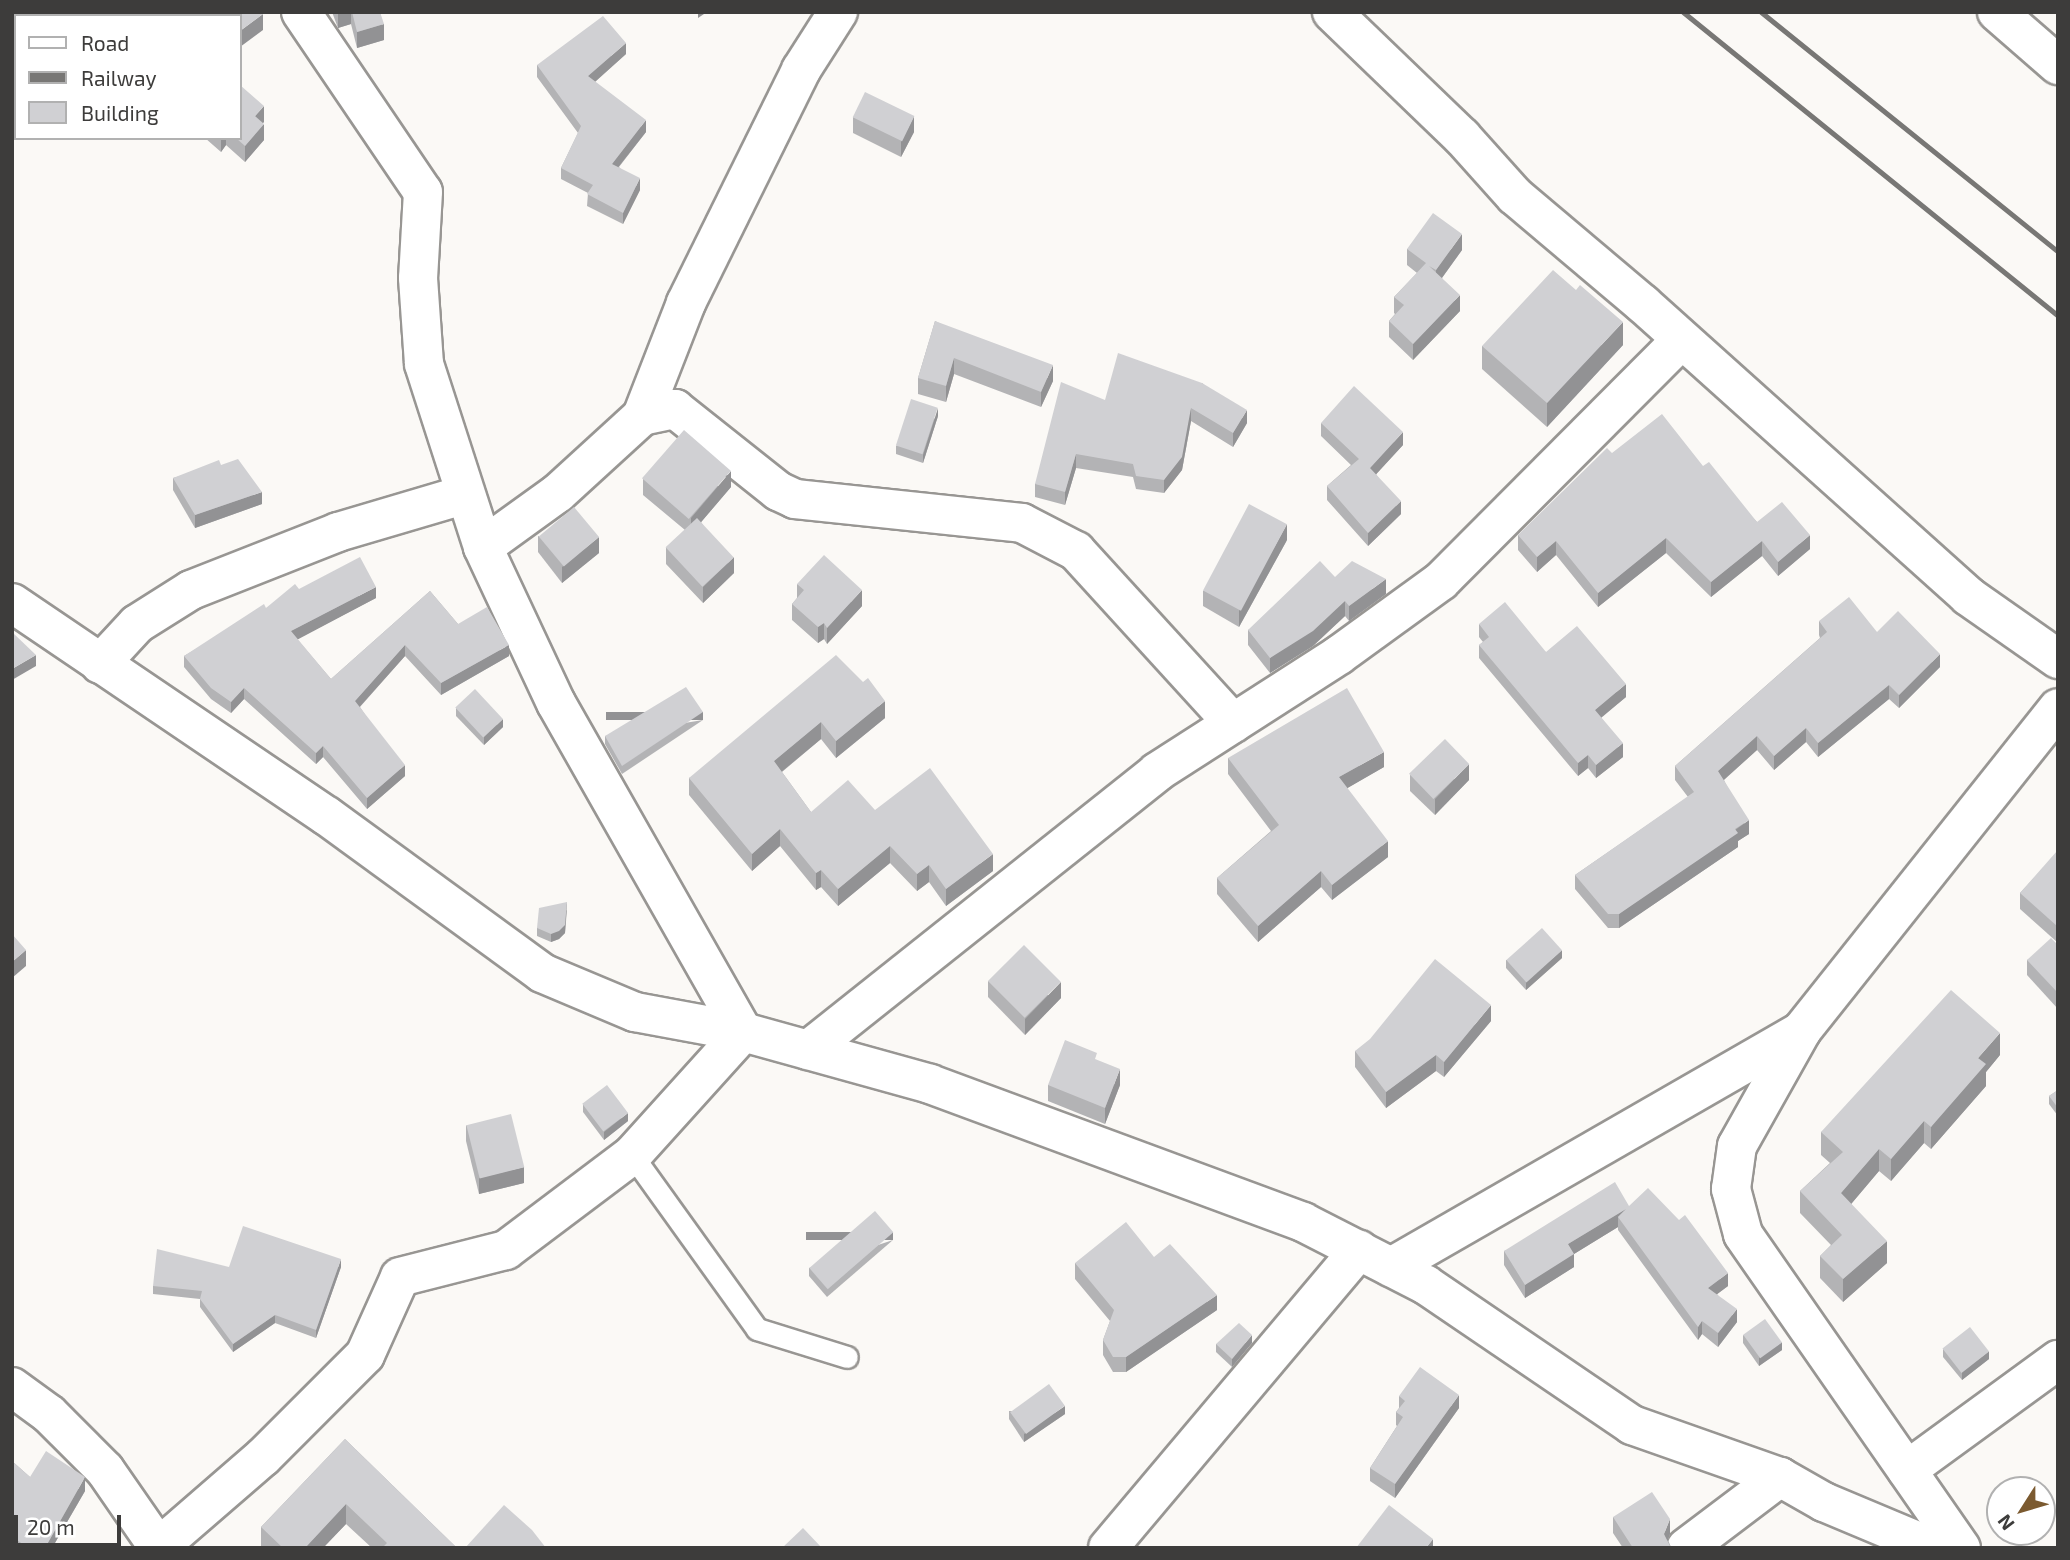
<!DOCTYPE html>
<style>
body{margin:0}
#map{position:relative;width:2070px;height:1560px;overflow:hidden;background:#fbf9f6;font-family:"Exo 2",sans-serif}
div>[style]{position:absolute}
.roads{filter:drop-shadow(2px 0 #989693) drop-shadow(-2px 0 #989693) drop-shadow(0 2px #989693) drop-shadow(0 -2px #989693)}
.lane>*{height:21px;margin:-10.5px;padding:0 10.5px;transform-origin:10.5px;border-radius:10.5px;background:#fff}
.street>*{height:38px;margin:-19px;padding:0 19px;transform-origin:19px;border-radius:19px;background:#fff}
.rail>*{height:5px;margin:-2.5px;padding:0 2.5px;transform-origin:2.5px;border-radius:2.5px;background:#787775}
.wall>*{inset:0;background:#b3b3b5}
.shaded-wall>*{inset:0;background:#929294;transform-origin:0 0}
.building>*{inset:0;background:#d0d0d3;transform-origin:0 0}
span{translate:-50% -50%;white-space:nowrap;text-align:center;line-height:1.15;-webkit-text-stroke:6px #fff;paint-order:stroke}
.frame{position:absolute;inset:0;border:14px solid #3d3c3b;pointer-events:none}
.legend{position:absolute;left:14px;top:14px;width:228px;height:126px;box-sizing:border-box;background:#fff;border:2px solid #b1b1b1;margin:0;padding:9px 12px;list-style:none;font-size:21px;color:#3d3c3b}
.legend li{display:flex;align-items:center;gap:14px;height:35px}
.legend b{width:35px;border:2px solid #b1b1b1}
.north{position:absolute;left:1986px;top:1476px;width:70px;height:70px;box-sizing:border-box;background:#fff;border:2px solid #b1b1b1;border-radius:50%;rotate:233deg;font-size:19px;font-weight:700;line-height:28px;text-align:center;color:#3d3c3b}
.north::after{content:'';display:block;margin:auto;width:24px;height:32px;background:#7b5a30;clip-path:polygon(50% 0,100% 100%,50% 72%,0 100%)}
.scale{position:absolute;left:14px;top:1515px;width:107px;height:32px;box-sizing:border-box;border:4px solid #3d3c3b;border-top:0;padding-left:9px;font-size:21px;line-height:24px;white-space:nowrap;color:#3d3c3b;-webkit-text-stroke:5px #fff;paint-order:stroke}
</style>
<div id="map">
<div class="roads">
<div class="lane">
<i style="left:632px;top:1155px;width:214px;rotate:54.3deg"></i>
<i style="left:757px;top:1329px;width:94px;rotate:17.3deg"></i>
</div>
<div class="street">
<i style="left:301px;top:12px;width:217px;rotate:55.9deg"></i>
<i style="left:423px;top:192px;width:86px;rotate:93.3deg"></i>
<i style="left:418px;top:278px;width:86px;rotate:86deg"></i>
<i style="left:424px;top:364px;width:192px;rotate:72.1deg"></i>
<i style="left:1332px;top:12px;width:180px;rotate:43.9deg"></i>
<i style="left:1462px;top:137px;width:79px;rotate:48.1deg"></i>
<i style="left:1515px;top:196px;width:167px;rotate:40.2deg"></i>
<i style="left:1643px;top:304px;width:437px;rotate:41.9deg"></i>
<i style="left:1968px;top:596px;width:110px;rotate:35deg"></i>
<i style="left:1997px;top:12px;width:81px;rotate:41deg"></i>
<i style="left:642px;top:416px;width:34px;rotate:-12deg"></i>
<i style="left:675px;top:409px;width:132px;rotate:38.5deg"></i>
<i style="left:778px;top:491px;width:19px;rotate:25deg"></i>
<i style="left:795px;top:499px;width:228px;rotate:6deg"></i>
<i style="left:1022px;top:523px;width:61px;rotate:27.4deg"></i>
<i style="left:1076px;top:551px;width:233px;rotate:47.6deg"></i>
<i style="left:12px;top:603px;width:380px;rotate:34.1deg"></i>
<i style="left:327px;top:816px;width:266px;rotate:36.1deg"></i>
<i style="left:542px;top:973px;width:101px;rotate:22.8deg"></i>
<i style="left:635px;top:1012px;width:110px;rotate:10.5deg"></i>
<i style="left:743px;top:1032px;width:194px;rotate:15.5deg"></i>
<i style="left:930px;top:1084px;width:398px;rotate:20.3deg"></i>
<i style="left:1303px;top:1222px;width:138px;rotate:27.1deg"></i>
<i style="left:1426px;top:1285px;width:249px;rotate:34.2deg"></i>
<i style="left:1632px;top:1425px;width:157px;rotate:19.4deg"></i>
<i style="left:1780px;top:1477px;width:51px;rotate:29.6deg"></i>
<i style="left:1824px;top:1502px;width:119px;rotate:22.7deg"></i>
<i style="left:100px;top:664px;width:54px;rotate:-47.2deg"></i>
<i style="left:137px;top:624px;width:64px;rotate:-32.2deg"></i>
<i style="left:191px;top:590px;width:158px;rotate:-21.5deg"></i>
<i style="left:338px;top:532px;width:130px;rotate:-16.5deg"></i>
<i style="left:808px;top:1050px;width:446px;rotate:-38.5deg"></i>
<i style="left:1157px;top:772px;width:216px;rotate:-32.7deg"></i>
<i style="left:1339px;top:655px;width:126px;rotate:-36deg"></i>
<i style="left:1441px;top:581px;width:339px;rotate:-45.1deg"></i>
<i style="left:1391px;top:1267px;width:473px;rotate:-29.9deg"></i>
<i style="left:12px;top:1387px;width:46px;rotate:36.1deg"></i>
<i style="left:49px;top:1414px;width:79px;rotate:45deg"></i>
<i style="left:105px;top:1470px;width:95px;rotate:55.3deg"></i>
<i style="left:1907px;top:1470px;width:187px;rotate:-36.1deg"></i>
<i style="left:159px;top:1547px;width:138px;rotate:-40.9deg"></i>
<i style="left:263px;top:1457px;width:144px;rotate:-45deg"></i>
<i style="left:365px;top:1355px;width:85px;rotate:-65.8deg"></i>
<i style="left:400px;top:1277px;width:109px;rotate:-14.3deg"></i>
<i style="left:506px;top:1250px;width:158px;rotate:-37deg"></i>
<i style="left:632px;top:1155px;width:166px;rotate:-47.9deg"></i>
<i style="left:743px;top:1032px;width:378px;rotate:-119.6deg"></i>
<i style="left:556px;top:703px;width:172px;rotate:-115.1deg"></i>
<i style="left:483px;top:547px;width:92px;rotate:-35.8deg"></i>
<i style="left:558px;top:493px;width:114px;rotate:-42.5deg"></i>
<i style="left:642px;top:416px;width:121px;rotate:-68.7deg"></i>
<i style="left:686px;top:303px;width:260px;rotate:-63.7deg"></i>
<i style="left:801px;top:70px;width:69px;rotate:-57.5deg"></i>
<i style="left:1108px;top:1548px;width:390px;rotate:-49.9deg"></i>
<i style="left:1686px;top:1548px;width:118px;rotate:-37.1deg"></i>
<i style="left:1961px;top:1548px;width:382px;rotate:-124.8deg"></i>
<i style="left:1743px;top:1234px;width:47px;rotate:-104.9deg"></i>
<i style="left:1731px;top:1189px;width:43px;rotate:-82.1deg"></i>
<i style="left:1737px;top:1146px;width:133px;rotate:-60.7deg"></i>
<i style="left:1802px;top:1030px;width:411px;rotate:-51.5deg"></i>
</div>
</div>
<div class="rail">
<i style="left:1683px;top:12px;width:483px;rotate:39deg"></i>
<i style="left:1761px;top:12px;width:382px;rotate:38.9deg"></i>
</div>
<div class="wall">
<i style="clip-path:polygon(332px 12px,380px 12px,384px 40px,357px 48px,351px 24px,338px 28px)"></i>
<i style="clip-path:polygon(626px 54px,595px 82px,646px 132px,619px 167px,640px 190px,623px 224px,587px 206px,588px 193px,561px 179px,561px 168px,578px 133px,537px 77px,537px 65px)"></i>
<i style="clip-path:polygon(853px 117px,914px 132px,901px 157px,853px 133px)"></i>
<i style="clip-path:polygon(264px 122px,263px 123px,264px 140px,245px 162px,226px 145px,221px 152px,205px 138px,240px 138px)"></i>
<i style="clip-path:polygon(1407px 249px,1462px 250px,1442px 278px,1460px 311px,1413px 360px,1389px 337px,1389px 321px,1395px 314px,1394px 313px,1394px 297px,1417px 273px,1407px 265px)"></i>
<i style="clip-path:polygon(935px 321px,1053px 381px,1041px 407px,954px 374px,946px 402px,918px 394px,918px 378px)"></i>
<i style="clip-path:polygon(1623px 345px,1547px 427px,1482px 369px,1482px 346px)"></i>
<i style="clip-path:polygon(1202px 383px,1247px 423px,1233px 447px,1191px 421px,1182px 470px,1164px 493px,1136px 489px,1133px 477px,1076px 468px,1065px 505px,1035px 497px,1035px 484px,1105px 400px)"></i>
<i style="clip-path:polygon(938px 416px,923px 463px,896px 454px,896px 446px)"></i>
<i style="clip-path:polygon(1321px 423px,1403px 445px,1376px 474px,1401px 514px,1368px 546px,1327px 500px,1327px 486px,1351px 465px,1321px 436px)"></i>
<i style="clip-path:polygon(221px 465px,262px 504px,195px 528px,173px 490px,173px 478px)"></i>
<i style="clip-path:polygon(1703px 466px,1757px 522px,1810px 549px,1778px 576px,1762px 556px,1711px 597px,1666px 553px,1598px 607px,1556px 555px,1537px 572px,1518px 550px,1518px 535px)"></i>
<i style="clip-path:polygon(643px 479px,731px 487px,701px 522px,734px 573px,703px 603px,666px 564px,666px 548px,685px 530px,643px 495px)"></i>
<i style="clip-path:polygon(538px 536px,599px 553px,562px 583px,538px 552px)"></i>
<i style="clip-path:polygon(1287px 540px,1239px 627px,1203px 606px,1203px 591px)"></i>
<i style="clip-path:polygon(1335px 577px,1386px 594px,1349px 621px,1345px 616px,1313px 646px,1270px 673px,1248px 645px,1248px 630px)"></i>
<i style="clip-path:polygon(797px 584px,862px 606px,827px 644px,824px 639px,818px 643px,792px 620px,792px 604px,797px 598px)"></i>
<i style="clip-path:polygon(299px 589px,376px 598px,297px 639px,331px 679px,430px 591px,458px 624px,509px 656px,441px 695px,405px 656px,360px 707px,405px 776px,367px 809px,323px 757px,316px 764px,244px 699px,231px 713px,211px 699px,184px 667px,184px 656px)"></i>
<i style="clip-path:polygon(1819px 621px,1877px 632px,1940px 667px,1899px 708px,1889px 699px,1818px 757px,1806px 742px,1774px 770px,1757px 750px,1724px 780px,1749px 834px,1738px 841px,1738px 847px,1619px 928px,1608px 928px,1575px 889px,1575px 875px,1688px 797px,1675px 780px,1675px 766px,1820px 638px,1819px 635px)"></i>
<i style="clip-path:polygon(1479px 624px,1546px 652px,1626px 697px,1601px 717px,1623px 757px,1596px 778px,1588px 768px,1578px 776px,1479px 658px,1479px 645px,1483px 642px,1479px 637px)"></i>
<i style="clip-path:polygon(863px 682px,885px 718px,836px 758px,821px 739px,782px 772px,811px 812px,875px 810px,993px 871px,946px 906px,929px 882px,917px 891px,890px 863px,838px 906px,821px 887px,816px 890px,780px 846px,752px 871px,689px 795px,689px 778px)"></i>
<i style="clip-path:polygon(456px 708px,503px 727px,484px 745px,456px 716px)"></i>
<i style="clip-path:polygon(703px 720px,622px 774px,605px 744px,605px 736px)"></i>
<i style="clip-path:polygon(1228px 758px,1384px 767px,1347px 788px,1388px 857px,1332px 900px,1321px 887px,1258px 942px,1217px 894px,1217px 878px,1271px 831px,1228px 774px)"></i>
<i style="clip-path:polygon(1410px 775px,1469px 780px,1435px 815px,1410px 791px)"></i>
<i style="clip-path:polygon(2058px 852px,2057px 942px,2020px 909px,2020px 893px)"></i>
<i style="clip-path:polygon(567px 910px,565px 933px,559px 939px,551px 942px,537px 936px,537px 928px)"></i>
<i style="clip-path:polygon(2058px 945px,2058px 1009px,2027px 975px,2027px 960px)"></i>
<i style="clip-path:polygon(1562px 958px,1526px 990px,1506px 968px,1506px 960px)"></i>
<i style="clip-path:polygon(988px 981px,1061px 998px,1025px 1035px,988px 997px)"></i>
<i style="clip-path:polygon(1491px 1021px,1444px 1077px,1436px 1071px,1386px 1108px,1355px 1067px,1355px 1051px)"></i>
<i style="clip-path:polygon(2000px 1055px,1986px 1072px,1986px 1086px,1931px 1149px,1924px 1143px,1891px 1181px,1879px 1171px,1851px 1204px,1887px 1263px,1843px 1302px,1820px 1278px,1820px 1256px,1831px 1245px,1800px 1213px,1800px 1191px,1830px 1163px,1821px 1155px,1821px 1132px)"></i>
<i style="clip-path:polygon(1048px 1085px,1120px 1085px,1105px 1124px,1048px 1101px)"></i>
<i style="clip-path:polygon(2058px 1090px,2058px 1116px,2049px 1104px,2049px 1096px)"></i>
<i style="clip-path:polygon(583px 1104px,628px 1121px,604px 1140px,583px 1112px)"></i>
<i style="clip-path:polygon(466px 1125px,524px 1183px,479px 1194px,466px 1141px)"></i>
<i style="clip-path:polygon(1629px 1206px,1728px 1286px,1717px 1294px,1737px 1322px,1718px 1347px,1702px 1334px,1698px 1340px,1618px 1230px,1618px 1227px,1574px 1254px,1574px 1267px,1525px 1298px,1504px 1265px,1504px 1251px)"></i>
<i style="clip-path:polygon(893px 1240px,827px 1297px,809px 1276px,809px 1268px)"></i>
<i style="clip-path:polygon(1154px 1257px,1217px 1310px,1126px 1372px,1113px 1372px,1103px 1355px,1103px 1340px,1110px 1321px,1075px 1279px,1075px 1263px)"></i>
<i style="clip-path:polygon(229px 1267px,341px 1267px,316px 1338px,275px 1323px,233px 1352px,200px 1307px,200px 1299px,153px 1294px,153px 1286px)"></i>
<i style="clip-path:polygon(1743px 1335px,1782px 1350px,1759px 1366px,1743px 1343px)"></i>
<i style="clip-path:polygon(1252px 1343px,1232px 1367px,1216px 1352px,1216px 1344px)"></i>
<i style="clip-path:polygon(1943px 1349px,1989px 1359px,1962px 1380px,1943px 1357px)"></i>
<i style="clip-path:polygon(1399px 1396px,1459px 1408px,1395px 1498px,1370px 1481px,1370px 1468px,1397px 1426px,1396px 1425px,1396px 1412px,1399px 1408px)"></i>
<i style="clip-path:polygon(1009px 1411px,1065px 1414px,1024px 1442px,1009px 1419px)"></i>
<i style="clip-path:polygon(345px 1439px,457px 1548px,372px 1548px,346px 1524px,323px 1548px,263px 1548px,261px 1546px,261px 1527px)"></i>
<i style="clip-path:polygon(12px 1461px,30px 1477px,85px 1491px,52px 1548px,12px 1548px)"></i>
<i style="clip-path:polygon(1613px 1517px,1670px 1534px,1668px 1540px,1671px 1547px,1623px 1548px,1613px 1533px)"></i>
</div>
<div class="shaded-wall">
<i style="clip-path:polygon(338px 12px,351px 12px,351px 24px,338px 28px)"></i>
<i style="clip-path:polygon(698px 12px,707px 12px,698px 18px)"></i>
<i style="clip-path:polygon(263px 14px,263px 30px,240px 47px,240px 31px)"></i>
<i style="clip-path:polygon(384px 24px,384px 40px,357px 48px,357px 32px)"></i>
<i style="clip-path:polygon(626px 43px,626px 54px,588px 88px,588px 76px)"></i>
<i style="clip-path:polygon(264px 106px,264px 122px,255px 132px,255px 116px)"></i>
<i style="clip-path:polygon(914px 116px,914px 132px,901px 157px,901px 142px)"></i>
<i style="clip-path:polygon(646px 120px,646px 132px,612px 175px,612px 164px)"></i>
<i style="clip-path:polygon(264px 124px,264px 140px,245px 162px,245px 146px)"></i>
<i style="clip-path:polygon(221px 138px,226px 138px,226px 145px,221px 152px)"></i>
<i style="clip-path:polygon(640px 178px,640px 190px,623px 224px,623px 213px)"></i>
<i style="clip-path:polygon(1462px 234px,1462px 250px,1436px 286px,1436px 270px)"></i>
<i style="clip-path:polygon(1460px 295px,1460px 311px,1413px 360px,1413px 344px)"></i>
<i style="clip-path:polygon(1623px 322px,1623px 345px,1547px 427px,1547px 403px)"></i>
<i style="clip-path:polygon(954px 358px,954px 374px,946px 402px,946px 386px)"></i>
<i style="clip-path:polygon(1053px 365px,1053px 381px,1041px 407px,1041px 392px)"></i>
<i style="clip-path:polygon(938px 408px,938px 416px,923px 463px,923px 455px)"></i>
<i style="clip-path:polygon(1191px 408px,1191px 421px,1182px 470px,1164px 493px,1164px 480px)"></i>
<i style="clip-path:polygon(1247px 410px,1247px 423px,1233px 447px,1233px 433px)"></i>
<i style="clip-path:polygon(1403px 432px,1403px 445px,1370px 481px,1370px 468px)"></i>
<i style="clip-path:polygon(1076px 454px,1076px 468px,1065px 505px,1065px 492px)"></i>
<i style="clip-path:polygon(731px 471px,731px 487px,691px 534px,691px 518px)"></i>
<i style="clip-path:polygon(262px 492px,262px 504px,195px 528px,195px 515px)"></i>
<i style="clip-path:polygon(1401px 501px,1401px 514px,1368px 546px,1368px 533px)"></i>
<i style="clip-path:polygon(1287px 524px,1287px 540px,1239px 627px,1239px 611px)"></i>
<i style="clip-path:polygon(1810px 535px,1810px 549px,1778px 576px,1778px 562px)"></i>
<i style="clip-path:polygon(599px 537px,599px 553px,562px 583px,562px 567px)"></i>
<i style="clip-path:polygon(1666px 538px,1666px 553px,1598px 607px,1598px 593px)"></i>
<i style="clip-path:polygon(1556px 541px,1556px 555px,1537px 572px,1537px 557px)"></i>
<i style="clip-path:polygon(1762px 541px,1762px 556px,1711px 597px,1711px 582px)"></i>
<i style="clip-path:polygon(734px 557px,734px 573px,703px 603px,703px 587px)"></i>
<i style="clip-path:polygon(1386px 579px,1386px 594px,1349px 621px,1349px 606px)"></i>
<i style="clip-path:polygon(376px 587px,376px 598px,291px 643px,291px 631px)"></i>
<i style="clip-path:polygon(862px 590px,862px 606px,827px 644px,827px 628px)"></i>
<i style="clip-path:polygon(1345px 601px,1345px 616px,1313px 646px,1270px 673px,1270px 658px)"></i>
<i style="clip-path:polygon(824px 623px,824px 639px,818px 643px,818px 627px)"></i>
<i style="clip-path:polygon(405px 645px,405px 656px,355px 712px,355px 701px)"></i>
<i style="clip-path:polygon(509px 645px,509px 656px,441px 695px,441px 683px)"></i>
<i style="clip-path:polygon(1940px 654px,1940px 667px,1899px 708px,1899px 695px)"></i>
<i style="clip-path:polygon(36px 655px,36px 666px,12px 680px,12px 669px)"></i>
<i style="clip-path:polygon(1626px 684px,1626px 697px,1595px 723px,1595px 710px)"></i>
<i style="clip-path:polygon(1889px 685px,1889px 699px,1818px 757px,1818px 743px)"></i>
<i style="clip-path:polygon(244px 688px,244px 699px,231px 713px,231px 702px)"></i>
<i style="clip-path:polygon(885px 701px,885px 718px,836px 758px,836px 741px)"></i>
<i style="left:703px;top:712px;width:8px;height:97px;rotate:90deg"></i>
<i style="clip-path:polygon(503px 719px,503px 727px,484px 745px,484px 737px)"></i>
<i style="clip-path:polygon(821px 722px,821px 739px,774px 778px,774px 761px)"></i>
<i style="clip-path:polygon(1806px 728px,1806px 742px,1774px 770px,1774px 756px)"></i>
<i style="clip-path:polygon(1757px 736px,1757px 750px,1718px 785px,1718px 771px)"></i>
<i style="clip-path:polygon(1623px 743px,1623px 757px,1596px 778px,1596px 765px)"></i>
<i style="clip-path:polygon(323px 746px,323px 757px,316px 764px,316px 753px)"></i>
<i style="clip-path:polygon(1384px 752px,1384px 767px,1339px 793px,1339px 777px)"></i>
<i style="clip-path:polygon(1588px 755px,1588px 768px,1578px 776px,1578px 763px)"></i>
<i style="clip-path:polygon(1469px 764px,1469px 780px,1435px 815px,1435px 799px)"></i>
<i style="clip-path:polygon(405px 765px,405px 776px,367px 809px,367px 798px)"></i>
<i style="clip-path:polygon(1749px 820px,1749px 834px,1738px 841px,1738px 847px,1619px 928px,1619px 914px)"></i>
<i style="clip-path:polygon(780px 829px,780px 846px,752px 871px,752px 854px)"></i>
<i style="clip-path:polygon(1388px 841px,1388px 857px,1332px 900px,1332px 885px)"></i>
<i style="clip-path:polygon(890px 846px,890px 863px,838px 906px,838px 889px)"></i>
<i style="clip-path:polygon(993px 854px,993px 871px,946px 906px,946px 889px)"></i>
<i style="clip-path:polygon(929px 865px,929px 882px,917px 891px,917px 874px)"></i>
<i style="clip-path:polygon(821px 870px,821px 887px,816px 890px,816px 873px)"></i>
<i style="clip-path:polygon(1321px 871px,1321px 887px,1258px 942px,1258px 926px)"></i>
<i style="clip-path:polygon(567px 902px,565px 933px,559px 939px,551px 942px,551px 934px)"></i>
<i style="clip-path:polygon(26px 950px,26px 966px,12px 978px,12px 962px)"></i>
<i style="clip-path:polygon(1562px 950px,1562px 958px,1526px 990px,1526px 982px)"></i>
<i style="clip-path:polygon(1061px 982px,1061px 998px,1025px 1035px,1025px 1019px)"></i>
<i style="clip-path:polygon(1491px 1005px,1491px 1021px,1444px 1077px,1444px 1062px)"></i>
<i style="clip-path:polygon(2000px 1033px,2000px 1055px,1986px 1072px,1986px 1086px,1931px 1149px,1931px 1127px,1978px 1058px)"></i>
<i style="clip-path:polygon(1436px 1055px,1436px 1071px,1386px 1108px,1386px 1092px)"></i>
<i style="clip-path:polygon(1120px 1069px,1120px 1085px,1105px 1124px,1105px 1108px)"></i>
<i style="clip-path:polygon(628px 1113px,628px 1121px,604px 1140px,604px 1132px)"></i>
<i style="clip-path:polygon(1924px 1121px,1924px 1143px,1891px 1181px,1891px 1159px)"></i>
<i style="clip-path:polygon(1879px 1149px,1879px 1171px,1841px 1216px,1841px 1193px)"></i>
<i style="clip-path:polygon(524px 1167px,524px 1183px,479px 1194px,479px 1178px)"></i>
<i style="clip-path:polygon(1626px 1209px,1618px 1217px,1618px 1227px,1574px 1254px,1574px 1267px,1525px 1298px,1525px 1285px,1568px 1244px)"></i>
<i style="left:893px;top:1232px;width:8px;height:87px;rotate:90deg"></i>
<i style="clip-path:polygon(1887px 1241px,1887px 1263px,1843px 1302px,1843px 1279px)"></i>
<i style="clip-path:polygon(341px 1259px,341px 1267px,316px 1338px,316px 1330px)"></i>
<i style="clip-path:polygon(1728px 1273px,1728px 1286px,1708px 1301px,1708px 1288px)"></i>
<i style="clip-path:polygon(1217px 1295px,1217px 1310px,1126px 1372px,1126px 1357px)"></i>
<i style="clip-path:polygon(1737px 1309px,1737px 1322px,1718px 1347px,1718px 1333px)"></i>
<i style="clip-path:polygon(275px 1315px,275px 1323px,233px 1352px,233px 1344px)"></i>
<i style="clip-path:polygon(1702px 1321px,1702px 1334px,1698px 1340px,1698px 1327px)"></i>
<i style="clip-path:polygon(1252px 1335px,1252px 1343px,1232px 1367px,1232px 1359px)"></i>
<i style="clip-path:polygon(1782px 1342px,1782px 1350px,1759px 1366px,1759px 1358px)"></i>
<i style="clip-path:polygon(1989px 1351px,1989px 1359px,1962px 1380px,1962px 1372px)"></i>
<i style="clip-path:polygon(1459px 1395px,1459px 1408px,1395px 1498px,1395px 1484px)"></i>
<i style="clip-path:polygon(1065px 1406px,1065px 1414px,1024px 1442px,1024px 1434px)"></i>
<i style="clip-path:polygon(85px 1477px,85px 1491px,52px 1548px,45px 1548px)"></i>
<i style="clip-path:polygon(346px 1504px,346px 1524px,323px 1548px,305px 1548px)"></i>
<i style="clip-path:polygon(1670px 1519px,1670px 1534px,1665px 1548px,1664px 1534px)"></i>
<i style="clip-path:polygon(1433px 1539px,1433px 1548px,1426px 1548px)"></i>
</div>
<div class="building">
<i style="clip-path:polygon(218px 12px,261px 12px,263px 14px,240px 31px,240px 16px,213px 16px)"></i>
<i style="clip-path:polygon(352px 12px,380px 12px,384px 24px,357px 32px)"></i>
<i style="clip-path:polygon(603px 16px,626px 43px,588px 76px,646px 120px,612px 164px,640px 178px,623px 213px,587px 194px,593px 185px,561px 168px,581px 126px,537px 65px)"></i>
<i style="clip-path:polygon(240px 85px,264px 106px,255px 116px,264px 124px,245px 146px,236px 138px,240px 138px)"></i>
<i style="left:865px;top:92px;width:55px;height:28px;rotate:26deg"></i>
<i style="clip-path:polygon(1433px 213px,1462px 234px,1436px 270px,1429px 266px,1460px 295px,1413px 344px,1389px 321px,1404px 305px,1394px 297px,1426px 263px,1407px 249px)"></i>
<i style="clip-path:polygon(1553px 270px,1576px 290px,1580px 285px,1623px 322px,1547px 403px,1482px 346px)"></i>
<i style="clip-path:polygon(935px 321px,1053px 365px,1041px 392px,954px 358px,946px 386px,918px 378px)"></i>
<i style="clip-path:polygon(1118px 353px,1202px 383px,1247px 410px,1233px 433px,1191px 408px,1182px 457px,1164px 480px,1136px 476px,1133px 464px,1076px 454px,1065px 492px,1035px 484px,1061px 382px,1105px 400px)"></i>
<i style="clip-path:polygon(1354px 386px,1403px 432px,1370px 468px,1401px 501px,1368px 533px,1327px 486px,1359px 459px,1321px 423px)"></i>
<i style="left:911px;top:399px;width:28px;height:49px;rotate:18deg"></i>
<i style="clip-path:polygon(1662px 414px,1703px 466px,1709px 462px,1757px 522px,1782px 502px,1810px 535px,1778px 562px,1762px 541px,1711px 582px,1666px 538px,1598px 593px,1556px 541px,1537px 557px,1518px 535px,1607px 448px,1612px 453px)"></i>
<i style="left:684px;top:430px;width:62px;height:64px;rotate:41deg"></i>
<i style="clip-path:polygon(238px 459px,262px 492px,195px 515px,173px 478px,219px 460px,221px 465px)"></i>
<i style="left:1249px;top:504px;width:43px;height:98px;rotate:28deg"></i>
<i style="left:574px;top:507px;width:39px;height:46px;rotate:50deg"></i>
<i style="left:697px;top:518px;width:54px;height:43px;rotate:47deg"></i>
<i style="clip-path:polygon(824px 555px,862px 590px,827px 628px,824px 623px,818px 627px,792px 604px,804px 590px,797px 584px)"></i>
<i style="clip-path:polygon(360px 557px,376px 587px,291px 631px,331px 679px,430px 591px,458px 624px,487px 607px,509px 645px,441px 683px,405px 645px,355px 701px,405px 765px,367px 798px,323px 746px,316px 753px,244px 688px,231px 702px,211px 688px,184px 656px,264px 604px,266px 608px,295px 584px,299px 589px)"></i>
<i style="clip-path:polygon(1320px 561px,1335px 577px,1352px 561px,1386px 579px,1349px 606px,1345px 601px,1313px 631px,1270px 658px,1248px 630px)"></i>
<i style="clip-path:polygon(1849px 597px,1877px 632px,1898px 611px,1940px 654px,1899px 695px,1889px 685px,1818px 743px,1806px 728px,1774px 756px,1757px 736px,1718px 771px,1749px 820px,1735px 829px,1738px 833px,1619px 914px,1608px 914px,1575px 875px,1694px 792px,1675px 766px,1827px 632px,1819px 621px)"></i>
<i style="clip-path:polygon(1505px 602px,1546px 652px,1577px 626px,1626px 684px,1595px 710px,1623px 743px,1596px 765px,1588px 755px,1578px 763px,1479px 645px,1489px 637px,1479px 624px)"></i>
<i style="clip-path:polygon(12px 632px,36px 655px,12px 669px)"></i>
<i style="clip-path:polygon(836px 655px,863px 682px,868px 678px,885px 701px,836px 741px,821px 722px,774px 761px,811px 812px,848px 780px,875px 810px,930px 768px,993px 854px,946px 889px,929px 865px,917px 874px,890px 846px,838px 889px,821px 870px,816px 873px,780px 829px,752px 854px,689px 778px)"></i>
<i style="clip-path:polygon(686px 687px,703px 712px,622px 766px,605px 736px)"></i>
<i style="clip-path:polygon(1347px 688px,1384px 752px,1339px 777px,1388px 841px,1332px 885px,1321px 871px,1258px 926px,1217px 878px,1279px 825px,1228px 758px)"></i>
<i style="left:475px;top:689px;width:41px;height:27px;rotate:47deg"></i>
<i style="left:1445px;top:739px;width:35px;height:50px;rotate:46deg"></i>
<i style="clip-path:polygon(2057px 851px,2058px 852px,2057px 926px,2020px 893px)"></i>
<i style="clip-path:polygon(567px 902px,565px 925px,559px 931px,551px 934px,537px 928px,539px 908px)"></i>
<i style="left:1542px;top:928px;width:30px;height:48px;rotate:48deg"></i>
<i style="clip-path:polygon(12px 934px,26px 950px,12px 962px)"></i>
<i style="clip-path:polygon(2051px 938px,2058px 945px,2058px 993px,2027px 960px)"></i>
<i style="left:1024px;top:945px;width:52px;height:51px;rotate:45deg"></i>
<i style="clip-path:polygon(1435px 959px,1491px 1005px,1444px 1062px,1436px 1055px,1386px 1092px,1355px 1051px,1370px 1039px)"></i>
<i style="clip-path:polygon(1951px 990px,2000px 1033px,1978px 1058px,1986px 1064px,1931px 1127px,1924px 1121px,1891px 1159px,1879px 1149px,1841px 1193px,1887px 1241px,1843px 1279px,1820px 1256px,1842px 1235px,1800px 1191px,1843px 1152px,1821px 1132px)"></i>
<i style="clip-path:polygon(1065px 1040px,1097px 1053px,1095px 1059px,1120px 1069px,1105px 1108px,1048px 1085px)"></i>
<i style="left:607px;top:1085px;width:35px;height:31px;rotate:53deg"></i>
<i style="clip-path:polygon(2058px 1090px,2058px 1108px,2049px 1096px)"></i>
<i style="left:511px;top:1114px;width:55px;height:46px;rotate:76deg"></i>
<i style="clip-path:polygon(1615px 1182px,1629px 1206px,1648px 1188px,1679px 1220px,1685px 1215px,1728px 1273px,1708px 1288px,1737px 1309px,1718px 1333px,1702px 1321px,1698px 1327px,1618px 1217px,1626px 1209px,1568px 1244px,1574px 1254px,1525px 1285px,1504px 1251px)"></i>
<i style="left:875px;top:1211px;width:28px;height:87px;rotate:49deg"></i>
<i style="clip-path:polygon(1126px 1222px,1154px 1257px,1170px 1244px,1217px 1295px,1126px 1357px,1113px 1357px,1103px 1340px,1114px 1310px,1075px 1263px)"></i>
<i style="clip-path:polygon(243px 1226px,341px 1259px,316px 1330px,275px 1315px,233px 1344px,200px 1299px,202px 1291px,153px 1286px,157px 1249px,229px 1267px)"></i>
<i style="left:1765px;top:1319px;width:29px;height:27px;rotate:54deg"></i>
<i style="clip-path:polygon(1239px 1323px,1252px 1335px,1232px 1359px,1216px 1344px)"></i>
<i style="left:1970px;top:1327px;width:31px;height:35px;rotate:52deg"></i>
<i style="clip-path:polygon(1420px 1367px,1459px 1395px,1395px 1484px,1370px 1468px,1403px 1417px,1396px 1412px,1405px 1401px,1399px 1396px)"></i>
<i style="left:1049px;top:1384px;width:27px;height:48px;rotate:54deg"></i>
<i style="clip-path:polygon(345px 1439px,457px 1548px,382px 1548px,387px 1543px,346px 1504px,305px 1548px,283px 1548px,261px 1527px)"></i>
<i style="clip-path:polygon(46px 1451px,85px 1477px,45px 1548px,29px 1548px,12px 1537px,12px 1461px,30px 1477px)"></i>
<i style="clip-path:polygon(1652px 1492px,1670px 1519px,1664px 1534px,1671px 1548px,1633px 1548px,1613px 1517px)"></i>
<i style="clip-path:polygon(504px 1505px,532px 1530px,546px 1548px,465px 1548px)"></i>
<i style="clip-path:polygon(1389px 1505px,1433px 1539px,1426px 1548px,1356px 1548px)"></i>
<i style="clip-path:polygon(803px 1528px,822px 1548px,782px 1548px)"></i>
</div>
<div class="frame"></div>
<ul class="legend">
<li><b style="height:9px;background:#fff"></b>Road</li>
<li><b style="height:9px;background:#787775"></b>Railway</li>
<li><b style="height:19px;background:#d0d0d3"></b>Building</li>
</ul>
<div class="north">N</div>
<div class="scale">20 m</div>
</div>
